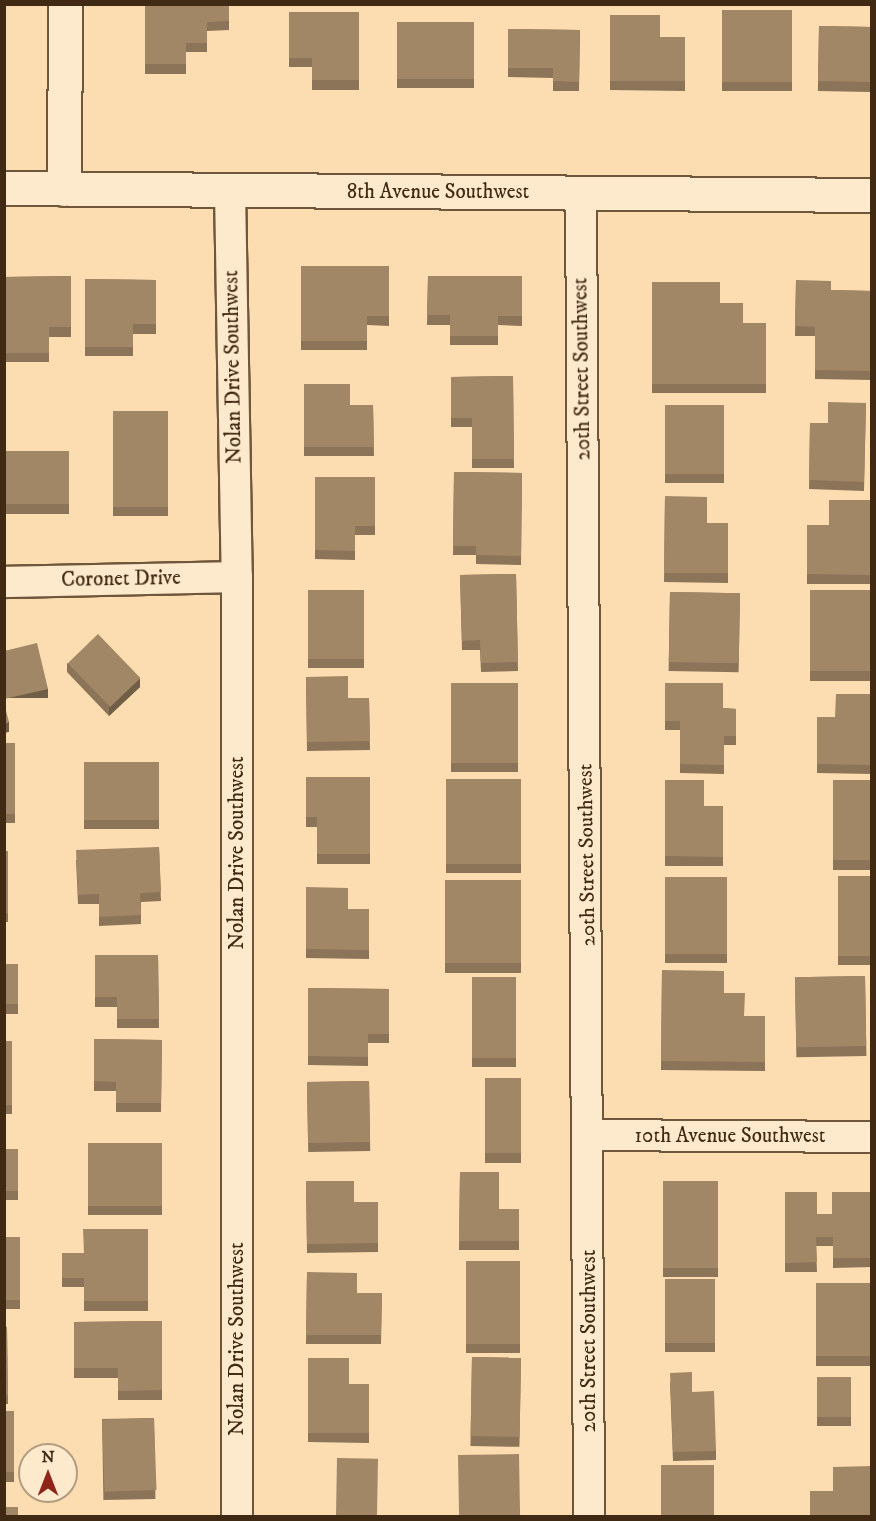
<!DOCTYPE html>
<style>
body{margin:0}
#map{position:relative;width:876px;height:1521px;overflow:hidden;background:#fcddb1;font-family:"IM FELL DW Pica",serif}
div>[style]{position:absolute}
.roads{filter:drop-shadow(2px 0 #6f573b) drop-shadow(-2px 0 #6f573b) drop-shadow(0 2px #6f573b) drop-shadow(0 -2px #6f573b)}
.street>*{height:30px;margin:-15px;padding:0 15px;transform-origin:15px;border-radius:15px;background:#fde9cc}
.secondary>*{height:33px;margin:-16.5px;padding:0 16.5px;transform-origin:16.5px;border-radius:16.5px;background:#fde9cc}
.wall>*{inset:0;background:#8b7458;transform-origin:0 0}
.shaded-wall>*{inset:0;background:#715e47;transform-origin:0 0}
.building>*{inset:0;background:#a28766;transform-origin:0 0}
span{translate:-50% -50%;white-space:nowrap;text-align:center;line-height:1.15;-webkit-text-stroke:4.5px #fde9cc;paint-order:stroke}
.street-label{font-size:21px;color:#402a14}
.frame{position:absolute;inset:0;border:6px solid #402a14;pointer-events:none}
.north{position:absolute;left:18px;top:1443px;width:60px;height:60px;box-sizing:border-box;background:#fde9cc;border:2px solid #b19d82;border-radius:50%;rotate:0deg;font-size:16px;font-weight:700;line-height:24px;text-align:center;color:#402a14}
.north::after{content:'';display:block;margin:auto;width:21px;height:27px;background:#8f2418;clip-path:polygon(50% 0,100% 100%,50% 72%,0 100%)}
</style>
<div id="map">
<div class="roads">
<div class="street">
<i style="left:230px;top:190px;width:387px;rotate:89deg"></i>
<i style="left:237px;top:577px;width:939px;rotate:90deg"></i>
<i style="left:581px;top:193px;width:1323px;rotate:89.65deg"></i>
<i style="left:4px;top:582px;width:233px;rotate:-1.2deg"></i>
<i style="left:589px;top:1135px;width:283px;rotate:0.4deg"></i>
</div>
<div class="secondary">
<i style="left:4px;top:188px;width:868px;rotate:0.46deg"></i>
<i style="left:64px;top:189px;width:185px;rotate:-89.7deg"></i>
</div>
</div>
<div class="wall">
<i style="clip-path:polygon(145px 4px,229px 4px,229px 30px,207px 31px,207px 52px,186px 52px,186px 74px,145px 74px)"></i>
<i style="left:722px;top:10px;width:70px;height:81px"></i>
<i style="clip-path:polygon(289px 12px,359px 12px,359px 90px,312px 90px,312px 67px,289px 67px)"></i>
<i style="clip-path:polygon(610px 15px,660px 37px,685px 37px,685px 91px,610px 90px)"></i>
<i style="left:397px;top:22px;width:77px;height:66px"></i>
<i style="left:819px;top:26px;width:53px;height:65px;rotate:1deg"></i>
<i style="clip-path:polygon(508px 29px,580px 30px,579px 91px,553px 91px,553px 78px,508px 77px)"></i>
<i style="clip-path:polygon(301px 266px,389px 266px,389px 326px,367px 325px,367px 350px,301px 350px)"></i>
<i style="clip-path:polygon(71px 276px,71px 337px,49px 337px,49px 362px,4px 362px,4px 277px)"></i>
<i style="clip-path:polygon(428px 276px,522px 276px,522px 326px,498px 325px,498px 345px,450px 345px,450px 325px,427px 325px)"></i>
<i style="clip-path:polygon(85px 279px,156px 280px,156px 334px,133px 334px,133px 356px,85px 356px)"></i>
<i style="clip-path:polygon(796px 280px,831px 290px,872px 291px,872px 380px,815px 379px,815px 336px,795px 336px)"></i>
<i style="clip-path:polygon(652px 282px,743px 323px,766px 323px,766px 393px,652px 393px)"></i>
<i style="clip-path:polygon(513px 376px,514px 468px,472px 468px,472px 427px,451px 427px,451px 377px)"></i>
<i style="clip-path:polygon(304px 384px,350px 405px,373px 405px,374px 456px,304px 456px)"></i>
<i style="clip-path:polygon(866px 403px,864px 491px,809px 489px,810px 423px,828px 423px)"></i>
<i style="left:665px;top:405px;width:59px;height:78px"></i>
<i style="left:113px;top:411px;width:55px;height:105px"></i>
<i style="left:4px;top:451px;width:65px;height:63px"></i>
<i style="clip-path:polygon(454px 472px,522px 473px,521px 565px,476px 564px,476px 555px,453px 555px)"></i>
<i style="clip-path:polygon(315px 477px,375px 477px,375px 535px,355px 535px,355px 560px,315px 559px)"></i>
<i style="clip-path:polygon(665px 496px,707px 523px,728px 523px,728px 583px,664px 582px)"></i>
<i style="clip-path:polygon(872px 500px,872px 584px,807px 584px,807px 525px,829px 525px)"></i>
<i style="clip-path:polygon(516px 574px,518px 671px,481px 672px,480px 650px,462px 650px,460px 575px)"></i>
<i style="left:308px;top:590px;width:56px;height:78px"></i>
<i style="left:810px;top:590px;width:62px;height:91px"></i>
<i style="left:670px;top:592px;width:70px;height:79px;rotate:1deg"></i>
<i style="clip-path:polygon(67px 663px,140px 687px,109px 716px,67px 672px)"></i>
<i style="clip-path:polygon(306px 677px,348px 698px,369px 698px,370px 750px,307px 751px)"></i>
<i style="left:451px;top:683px;width:67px;height:89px"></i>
<i style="clip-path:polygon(665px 683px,723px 708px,736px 709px,736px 745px,724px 745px,724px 774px,680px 773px,680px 730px,665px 730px)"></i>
<i style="clip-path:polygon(872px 694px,872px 774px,817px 773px,817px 717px,835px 717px)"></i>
<i style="left:4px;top:743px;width:11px;height:80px"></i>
<i style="left:84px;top:762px;width:75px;height:67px"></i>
<i style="clip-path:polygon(306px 777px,370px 777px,370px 864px,317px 864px,317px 827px,306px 827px)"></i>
<i style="left:446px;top:779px;width:75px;height:94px"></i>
<i style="clip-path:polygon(665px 780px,704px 806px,723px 806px,723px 866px,665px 866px)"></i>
<i style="left:833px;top:780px;width:39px;height:90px"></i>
<i style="clip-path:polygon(159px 847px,161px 901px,141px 902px,141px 924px,99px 926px,99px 904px,78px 904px,76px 860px)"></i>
<i style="left:8px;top:851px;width:71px;height:4px;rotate:90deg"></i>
<i style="left:838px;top:876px;width:34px;height:89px"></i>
<i style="left:665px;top:877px;width:62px;height:86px"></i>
<i style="left:445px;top:880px;width:76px;height:93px"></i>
<i style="clip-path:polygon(306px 887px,348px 909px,369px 909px,369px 959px,306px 958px)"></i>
<i style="clip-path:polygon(95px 955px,158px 955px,159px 1028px,117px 1028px,117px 1007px,95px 1007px)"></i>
<i style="left:4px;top:964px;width:14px;height:50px"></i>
<i style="clip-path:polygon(662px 970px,724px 993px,744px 1016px,765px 1016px,765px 1071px,661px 1070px)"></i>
<i style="left:865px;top:976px;width:80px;height:70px;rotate:89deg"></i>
<i style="left:472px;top:977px;width:44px;height:90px"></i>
<i style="clip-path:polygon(308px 988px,389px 989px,389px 1043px,368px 1043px,368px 1066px,308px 1065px)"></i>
<i style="clip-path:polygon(94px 1039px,162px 1040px,161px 1112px,116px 1112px,116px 1091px,94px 1091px)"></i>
<i style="left:4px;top:1041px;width:8px;height:73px"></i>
<i style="left:485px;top:1078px;width:36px;height:85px"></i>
<i style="left:369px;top:1081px;width:70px;height:62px;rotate:89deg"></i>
<i style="left:88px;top:1143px;width:74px;height:72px"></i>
<i style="left:4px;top:1149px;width:14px;height:51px"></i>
<i style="clip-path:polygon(460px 1172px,499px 1209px,519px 1209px,519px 1250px,459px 1250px)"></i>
<i style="clip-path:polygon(306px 1181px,354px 1202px,378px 1202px,378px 1252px,307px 1253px)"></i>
<i style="left:663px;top:1181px;width:55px;height:96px"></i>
<i style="clip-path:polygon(785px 1192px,817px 1214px,832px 1214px,872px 1192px,872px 1267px,833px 1268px,833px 1246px,816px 1246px,817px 1272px,785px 1272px)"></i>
<i style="clip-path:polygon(148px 1229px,148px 1311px,84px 1311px,84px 1287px,62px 1287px,62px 1253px,84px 1253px)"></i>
<i style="left:4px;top:1237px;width:16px;height:72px"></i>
<i style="left:466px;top:1261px;width:54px;height:92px"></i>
<i style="clip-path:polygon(307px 1272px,357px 1293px,382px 1293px,381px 1344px,306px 1344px)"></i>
<i style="left:665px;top:1279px;width:50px;height:73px"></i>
<i style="left:816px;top:1283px;width:56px;height:83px"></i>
<i style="clip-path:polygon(162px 1321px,162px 1400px,118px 1400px,118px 1378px,74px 1378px,74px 1322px)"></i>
<i style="clip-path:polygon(4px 1327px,7px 1327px,8px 1404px,4px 1404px)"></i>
<i style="left:472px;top:1357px;width:49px;height:89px;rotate:1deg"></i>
<i style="clip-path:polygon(308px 1358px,349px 1384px,369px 1384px,369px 1443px,308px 1442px)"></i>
<i style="left:817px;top:1377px;width:34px;height:49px"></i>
<i style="clip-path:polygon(670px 1382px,692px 1392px,716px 1451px,716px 1460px,673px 1461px)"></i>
<i style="left:4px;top:1411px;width:10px;height:71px"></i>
<i style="left:154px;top:1418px;width:81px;height:52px;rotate:89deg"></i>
</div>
<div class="shaded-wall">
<i style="clip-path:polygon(140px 678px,140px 687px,109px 716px,109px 707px)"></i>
<i style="left:48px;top:689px;width:9px;height:45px;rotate:90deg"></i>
<i style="clip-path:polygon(9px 722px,9px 732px,4px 733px,4px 723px)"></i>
</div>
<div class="building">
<i style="clip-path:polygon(145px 4px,229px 4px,229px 21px,207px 22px,207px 43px,186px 43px,186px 64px,145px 64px)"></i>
<i style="left:722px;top:10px;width:70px;height:72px"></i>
<i style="clip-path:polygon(289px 12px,359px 12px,359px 80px,312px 80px,312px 58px,289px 58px)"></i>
<i style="clip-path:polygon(610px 15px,660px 15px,660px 37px,685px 37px,685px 81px,610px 81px)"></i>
<i style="left:397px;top:22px;width:77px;height:57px"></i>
<i style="left:819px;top:26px;width:53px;height:55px;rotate:1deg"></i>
<i style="clip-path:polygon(508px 29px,580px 30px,579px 82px,553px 81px,553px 68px,508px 68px)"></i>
<i style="clip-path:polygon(301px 266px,389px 266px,389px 316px,367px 316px,367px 341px,301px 341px)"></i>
<i style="clip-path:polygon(71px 276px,71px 327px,49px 327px,49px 353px,4px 353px,4px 277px)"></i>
<i style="clip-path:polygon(428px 276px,522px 276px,522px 316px,498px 316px,498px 336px,450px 336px,450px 315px,427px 315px)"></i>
<i style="clip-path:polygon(85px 279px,156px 280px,156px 324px,133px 324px,133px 347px,85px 347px)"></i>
<i style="clip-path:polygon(796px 280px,831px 281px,831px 290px,872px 291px,872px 371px,815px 370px,815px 327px,795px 326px)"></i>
<i style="clip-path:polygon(652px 282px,720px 282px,720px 303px,743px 303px,743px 323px,766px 323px,766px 384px,652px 384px)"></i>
<i style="clip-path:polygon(513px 376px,514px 459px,472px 459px,472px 418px,451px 418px,451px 377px)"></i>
<i style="clip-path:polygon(304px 384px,350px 384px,350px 405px,373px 405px,374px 447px,304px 447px)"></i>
<i style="clip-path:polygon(828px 402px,866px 403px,864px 482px,809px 480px,810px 423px,828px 423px)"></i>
<i style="left:665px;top:405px;width:59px;height:69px"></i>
<i style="left:113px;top:411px;width:55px;height:96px"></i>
<i style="left:4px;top:451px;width:65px;height:53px"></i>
<i style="clip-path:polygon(454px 472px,522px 473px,521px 556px,476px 555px,476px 546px,453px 546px)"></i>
<i style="clip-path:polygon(315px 477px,375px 477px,375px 526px,355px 526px,355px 551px,315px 550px)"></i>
<i style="clip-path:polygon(665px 496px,707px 497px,707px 523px,728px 523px,728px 573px,664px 573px)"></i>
<i style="clip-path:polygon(829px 500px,872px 500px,872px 575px,807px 574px,807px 525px,829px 525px)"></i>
<i style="clip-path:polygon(516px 574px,518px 662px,481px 663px,480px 640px,462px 641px,460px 575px)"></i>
<i style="left:308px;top:590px;width:56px;height:69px"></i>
<i style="left:810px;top:590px;width:62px;height:81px"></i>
<i style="left:670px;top:592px;width:70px;height:70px;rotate:1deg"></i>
<i style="left:98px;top:634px;width:61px;height:42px;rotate:46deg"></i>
<i style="clip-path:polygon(37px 643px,48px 689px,4px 699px,4px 651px)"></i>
<i style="clip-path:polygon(348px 676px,348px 698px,369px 698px,370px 741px,307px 742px,306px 677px)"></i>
<i style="left:451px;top:683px;width:67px;height:80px"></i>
<i style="clip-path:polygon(665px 683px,723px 683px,723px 708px,736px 709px,736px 736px,724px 736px,724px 765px,680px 764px,680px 721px,665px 721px)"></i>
<i style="clip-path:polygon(836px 694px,872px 694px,872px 765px,817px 764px,817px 717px,835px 717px)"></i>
<i style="clip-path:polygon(4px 703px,9px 722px,4px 723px)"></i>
<i style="left:4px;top:743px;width:11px;height:71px"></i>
<i style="left:84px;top:762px;width:75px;height:58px"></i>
<i style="clip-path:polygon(306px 777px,370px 777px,370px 854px,317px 854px,317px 817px,306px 817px)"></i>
<i style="left:446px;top:779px;width:75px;height:85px"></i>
<i style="clip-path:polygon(665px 780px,704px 780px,704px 806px,723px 806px,723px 857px,665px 856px)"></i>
<i style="left:833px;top:780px;width:39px;height:80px"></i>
<i style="clip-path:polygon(159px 847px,161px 892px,140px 893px,141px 915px,99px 917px,99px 894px,78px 895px,76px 850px)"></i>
<i style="left:8px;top:851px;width:62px;height:4px;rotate:90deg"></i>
<i style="left:838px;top:876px;width:34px;height:80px"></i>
<i style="left:665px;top:877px;width:62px;height:77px"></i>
<i style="left:445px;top:880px;width:76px;height:83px"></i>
<i style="clip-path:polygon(306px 887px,348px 888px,348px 909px,369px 909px,369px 950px,306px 949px)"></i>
<i style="clip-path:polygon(95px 955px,158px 955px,159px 1019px,117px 1019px,117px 997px,95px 997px)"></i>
<i style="left:4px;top:964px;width:14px;height:40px"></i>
<i style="clip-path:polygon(662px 970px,724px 971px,724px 993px,745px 993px,744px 1016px,765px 1016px,765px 1062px,661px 1061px)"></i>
<i style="left:865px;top:976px;width:70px;height:70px;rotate:89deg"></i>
<i style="left:472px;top:977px;width:44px;height:81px"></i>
<i style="clip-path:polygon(308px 988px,389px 989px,389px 1034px,368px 1034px,368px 1057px,308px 1056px)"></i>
<i style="clip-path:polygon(94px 1039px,162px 1040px,161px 1103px,116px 1103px,116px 1082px,94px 1081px)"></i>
<i style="left:4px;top:1041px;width:8px;height:64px"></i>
<i style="left:485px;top:1078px;width:36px;height:75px"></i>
<i style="left:369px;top:1081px;width:61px;height:62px;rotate:89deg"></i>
<i style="left:88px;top:1143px;width:74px;height:63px"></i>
<i style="left:4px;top:1149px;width:14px;height:42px"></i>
<i style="clip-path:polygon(460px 1172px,499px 1172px,499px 1209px,519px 1209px,519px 1241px,459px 1241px)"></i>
<i style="clip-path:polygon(306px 1181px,354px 1181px,354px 1202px,378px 1202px,378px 1243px,307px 1244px)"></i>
<i style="left:663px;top:1181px;width:55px;height:87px"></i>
<i style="clip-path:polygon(785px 1192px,817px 1192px,817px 1214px,832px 1214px,832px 1192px,872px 1192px,872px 1258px,833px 1258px,833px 1237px,816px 1237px,817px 1262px,785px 1263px)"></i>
<i style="clip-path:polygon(83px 1229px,148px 1229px,148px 1301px,84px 1301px,84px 1278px,62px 1278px,62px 1253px,84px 1253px)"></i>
<i style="left:4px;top:1237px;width:16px;height:63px"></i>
<i style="left:466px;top:1261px;width:54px;height:83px"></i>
<i style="clip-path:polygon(307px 1272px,357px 1273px,357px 1293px,382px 1293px,381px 1335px,306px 1335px)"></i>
<i style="left:665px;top:1279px;width:50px;height:64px"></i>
<i style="left:816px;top:1283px;width:56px;height:73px"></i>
<i style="clip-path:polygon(162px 1321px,162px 1390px,118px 1391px,118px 1368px,74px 1368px,74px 1322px)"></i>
<i style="clip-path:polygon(4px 1327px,7px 1327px,8px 1395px,4px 1395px)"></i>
<i style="left:472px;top:1357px;width:49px;height:79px;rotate:1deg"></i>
<i style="clip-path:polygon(308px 1358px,349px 1358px,349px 1384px,369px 1384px,369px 1433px,308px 1433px)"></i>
<i style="clip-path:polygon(692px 1372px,692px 1392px,714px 1391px,716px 1451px,673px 1452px,670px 1373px)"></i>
<i style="left:817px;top:1377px;width:34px;height:40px"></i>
<i style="left:4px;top:1411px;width:10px;height:61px"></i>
<i style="left:154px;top:1418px;width:72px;height:52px;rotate:88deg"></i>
<i style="left:519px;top:1454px;width:62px;height:61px;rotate:89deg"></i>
<i style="left:337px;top:1458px;width:41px;height:58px;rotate:1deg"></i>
<i style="left:661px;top:1465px;width:53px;height:51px"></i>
<i style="clip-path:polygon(872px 1466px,872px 1516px,810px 1516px,810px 1491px,833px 1491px,833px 1467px)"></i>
<i style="left:4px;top:1507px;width:14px;height:9px"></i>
</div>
<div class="street-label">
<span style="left:438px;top:192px">8th Avenue Southwest</span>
<span style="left:233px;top:367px;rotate:-91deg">Nolan Drive Southwest</span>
<span style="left:582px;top:369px;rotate:-91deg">20th Street Southwest</span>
<span style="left:121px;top:579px;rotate:-1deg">Coronet Drive</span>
<span style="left:237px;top:853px;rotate:-90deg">Nolan Drive Southwest</span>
<span style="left:587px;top:855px;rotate:-91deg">20th Street Southwest</span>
<span style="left:730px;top:1136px">10th Avenue Southwest</span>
<span style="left:237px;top:1339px;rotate:-90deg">Nolan Drive Southwest</span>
<span style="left:589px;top:1341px;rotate:-90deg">20th Street Southwest</span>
</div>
<div class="frame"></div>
<div class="north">N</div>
</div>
